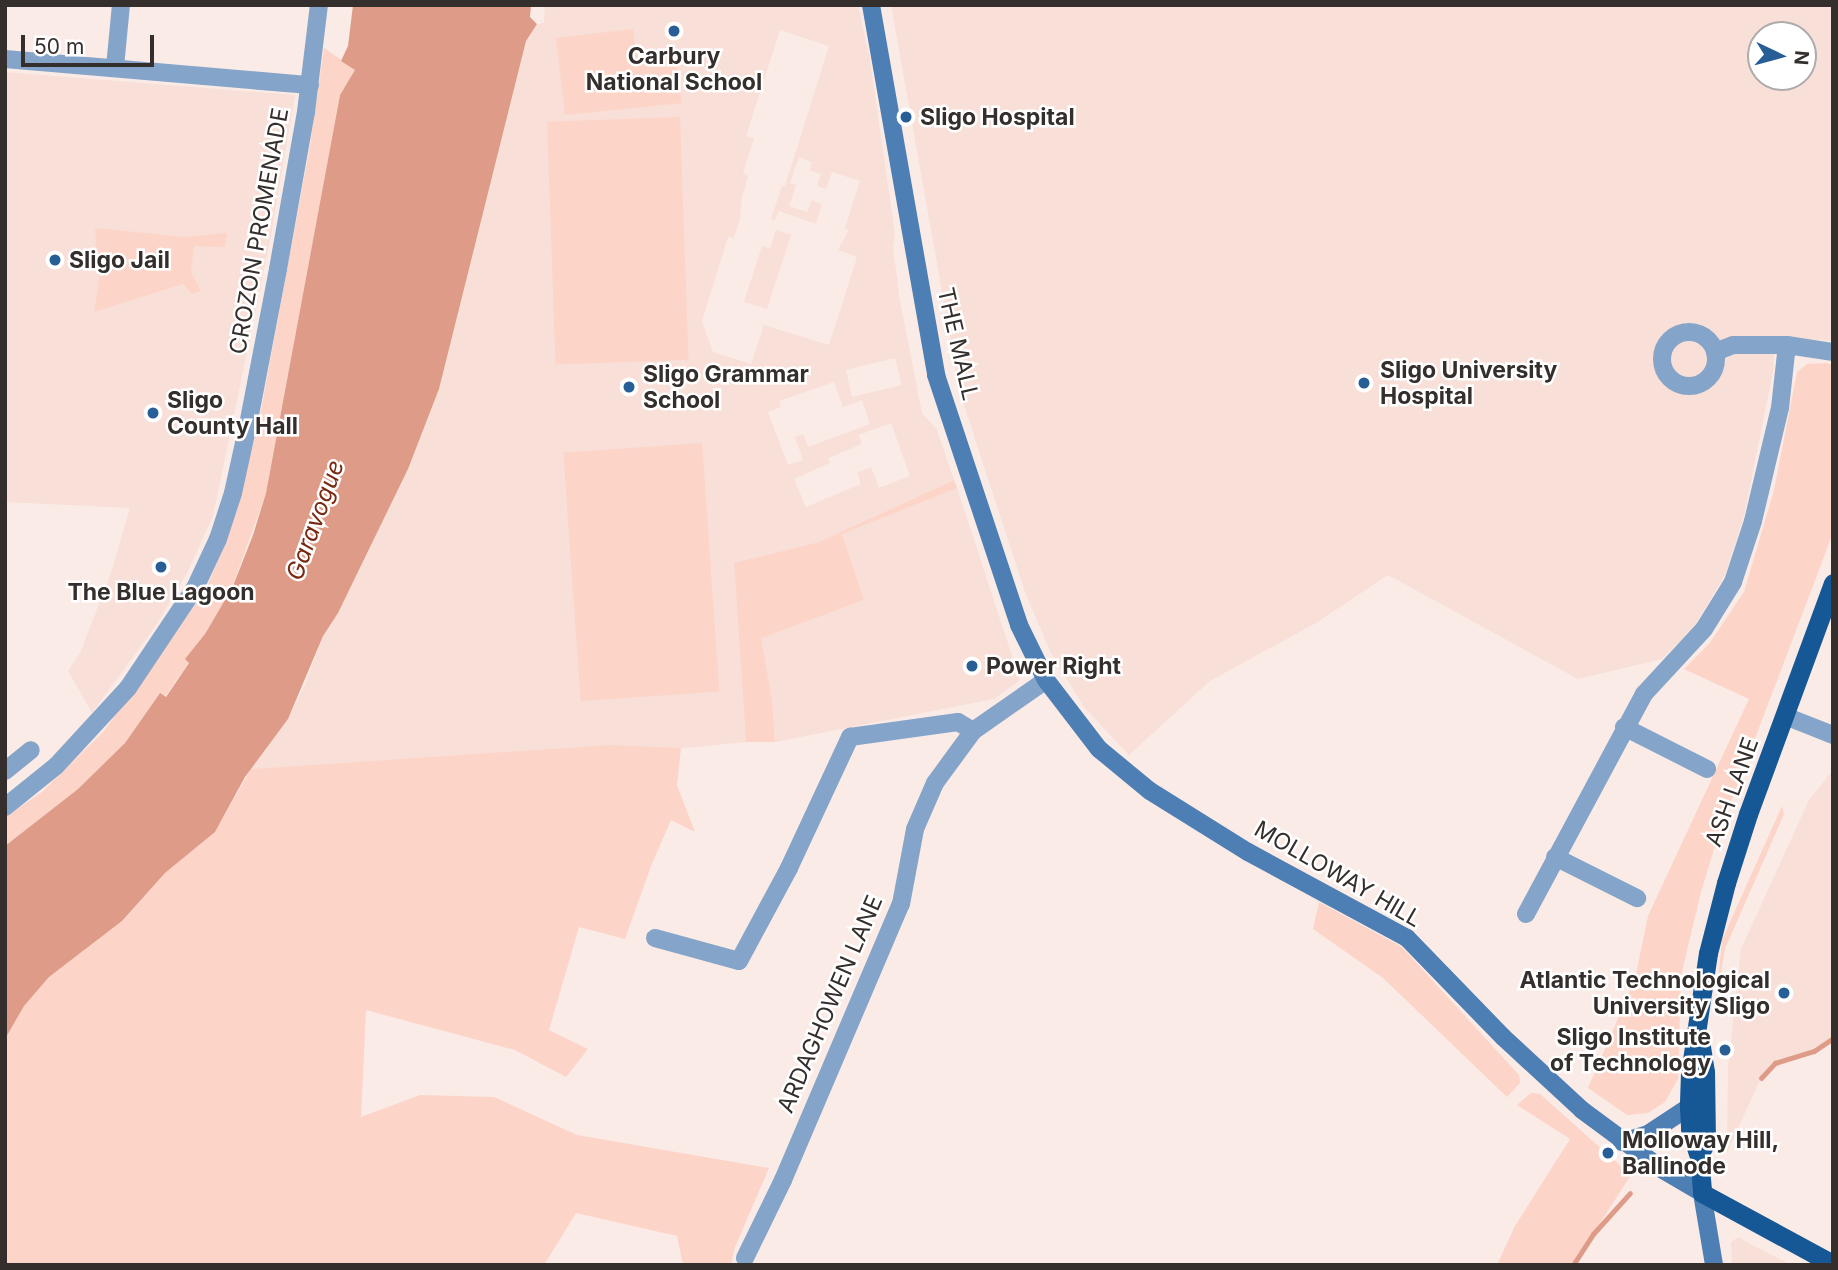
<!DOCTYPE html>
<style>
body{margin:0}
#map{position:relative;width:1838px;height:1270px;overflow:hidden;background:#fbebe6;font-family:Inter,sans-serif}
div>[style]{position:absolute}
.built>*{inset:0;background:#f8dfd7}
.green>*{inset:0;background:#fcd4c8;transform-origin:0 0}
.water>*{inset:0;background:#de9c88}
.stream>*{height:5px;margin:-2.5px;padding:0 2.5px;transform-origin:2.5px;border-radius:2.5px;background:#de9c88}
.minor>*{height:18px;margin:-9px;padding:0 9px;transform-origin:9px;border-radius:9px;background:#84a4c9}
.minor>.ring{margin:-9px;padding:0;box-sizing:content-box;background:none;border:18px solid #84a4c9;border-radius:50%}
.tertiary>*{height:18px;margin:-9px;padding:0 9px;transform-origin:9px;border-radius:9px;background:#84a4c9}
.secondary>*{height:18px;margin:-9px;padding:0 9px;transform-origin:9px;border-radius:9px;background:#4e7fb4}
.trunk>*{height:19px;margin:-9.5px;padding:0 9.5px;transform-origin:9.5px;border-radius:9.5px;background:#165896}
.dots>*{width:19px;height:19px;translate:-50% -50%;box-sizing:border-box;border:4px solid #fff;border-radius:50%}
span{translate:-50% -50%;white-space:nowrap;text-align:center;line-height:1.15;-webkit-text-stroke:5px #fff;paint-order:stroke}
.poi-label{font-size:23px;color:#342e2c;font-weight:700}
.left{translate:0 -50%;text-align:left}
.right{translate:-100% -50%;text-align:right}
.street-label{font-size:23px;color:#342e2c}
.water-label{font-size:24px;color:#772a11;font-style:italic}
.frame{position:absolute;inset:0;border:7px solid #342e2c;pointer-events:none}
.north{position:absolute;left:1747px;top:21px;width:70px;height:70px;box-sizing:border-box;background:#fff;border:2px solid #aeabab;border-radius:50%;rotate:95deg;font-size:19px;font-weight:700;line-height:28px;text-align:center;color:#342e2c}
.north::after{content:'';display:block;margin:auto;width:24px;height:32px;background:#275e96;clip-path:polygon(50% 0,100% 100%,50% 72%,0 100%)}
.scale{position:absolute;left:21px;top:35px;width:133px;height:32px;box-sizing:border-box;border:4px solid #342e2c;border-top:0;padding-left:9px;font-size:21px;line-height:24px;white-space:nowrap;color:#342e2c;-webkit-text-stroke:5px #fff;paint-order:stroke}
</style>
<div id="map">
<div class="built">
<i style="clip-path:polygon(evenodd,545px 5px,858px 5px,870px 60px,895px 234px,893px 248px,900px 301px,922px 413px,937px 430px,954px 480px,819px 542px,734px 563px,746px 742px,675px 749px,608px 745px,251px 769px,288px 719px,304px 687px,323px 636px,338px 613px,408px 469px,439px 389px,526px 41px,537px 24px,544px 23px,545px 5px,780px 30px,829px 46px,785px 186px,782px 186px,771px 219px,775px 220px,779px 211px,816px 224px,822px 204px,812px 200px,807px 212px,789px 206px,796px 185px,790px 183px,799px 157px,812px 162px,810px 170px,821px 174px,817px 186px,826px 189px,832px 172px,860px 181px,845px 228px,849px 230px,838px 250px,857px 257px,829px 345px,764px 325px,751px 364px,713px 352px,702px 321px,728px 237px,734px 238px,740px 218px,742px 198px,748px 176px,743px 173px,754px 138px,746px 136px,780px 30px,545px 5px,895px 358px,902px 385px,852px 397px,846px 370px,895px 358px,545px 5px,834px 382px,843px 407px,862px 400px,870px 424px,808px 447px,803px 434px,795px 437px,803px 460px,788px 465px,768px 412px,781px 407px,779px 401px,834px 382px,545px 5px,891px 423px,910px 476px,879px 488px,871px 467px,857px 473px,861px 484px,806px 507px,794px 479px,830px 463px,828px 458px,862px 444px,859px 435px,891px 423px)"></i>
<i style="clip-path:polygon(evenodd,891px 5px,1833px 5px,1833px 341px,1775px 337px,1773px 372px,1744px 516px,1725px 575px,1695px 625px,1662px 659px,1578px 679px,1388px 575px,1316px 623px,1210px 681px,1129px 755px,1084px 707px,1050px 651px,1025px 592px,960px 393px,891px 5px,1761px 35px,1803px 35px,1803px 77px,1761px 77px,1761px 35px)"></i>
<i style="clip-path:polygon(5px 72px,295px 95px,270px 241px,213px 516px,188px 571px,157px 624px,92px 713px,68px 671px,80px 653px,111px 573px,130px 508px,5px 502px)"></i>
<i style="clip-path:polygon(776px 230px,791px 235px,767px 309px,744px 302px,762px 246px,770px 248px)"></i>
<i style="clip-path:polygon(957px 488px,1020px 680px,994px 699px,775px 742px,772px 700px,760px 638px,864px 600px,842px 534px)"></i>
<i style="clip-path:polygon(1833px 770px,1833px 1038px,1814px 1051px,1774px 1063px,1761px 1078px,1727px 1152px,1728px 1068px,1741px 949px,1809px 800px)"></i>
<i style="clip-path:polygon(1738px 1237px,1756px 1247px,1792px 1265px,1732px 1265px,1731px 1242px)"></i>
</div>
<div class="green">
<i style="clip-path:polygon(633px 29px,637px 60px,675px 56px,682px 103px,565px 115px,556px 38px)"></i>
<i style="clip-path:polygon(324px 48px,356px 70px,340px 95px,266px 493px,233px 585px,205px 634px,186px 659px,189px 662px,165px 697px,160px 693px,125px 743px,78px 789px,5px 846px,5px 817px,42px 792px,104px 731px,205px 591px,225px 544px,237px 510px,259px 421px,310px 146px)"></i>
<i style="left:680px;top:117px;width:243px;height:133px;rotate:88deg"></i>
<i style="clip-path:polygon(95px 228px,184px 237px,227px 233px,225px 247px,194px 246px,191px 272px,201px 291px,192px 294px,183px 284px,94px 312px,99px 279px)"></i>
<i style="clip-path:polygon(1826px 363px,1833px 365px,1833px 533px,1718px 836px,1701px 892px,1681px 976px,1678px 1079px,1665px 1102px,1648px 1113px,1627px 1115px,1588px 1088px,1635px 979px,1648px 916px,1749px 699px,1684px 669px,1709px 644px,1744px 592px,1774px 490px,1797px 372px,1807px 364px)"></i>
<i style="left:702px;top:443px;width:249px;height:139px;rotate:86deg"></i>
<i style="clip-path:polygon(954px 480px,957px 488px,842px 534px,864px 600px,761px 638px,772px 700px,775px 742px,746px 742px,734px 563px,819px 542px)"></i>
<i style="clip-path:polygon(608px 745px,681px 748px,677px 785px,695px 832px,671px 820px,651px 866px,625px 939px,579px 927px,549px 1030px,588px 1049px,566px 1077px,515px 1050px,366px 1010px,361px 1117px,420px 1095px,494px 1097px,577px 1135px,769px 1168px,735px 1247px,731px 1265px,683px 1265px,677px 1236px,576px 1213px,544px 1265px,5px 1265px,5px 1039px,24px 1006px,49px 977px,122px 921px,165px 873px,215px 832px,251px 769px)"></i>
<i style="clip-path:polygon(1782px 806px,1784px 814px,1725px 949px,1716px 1002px,1722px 940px)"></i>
<i style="clip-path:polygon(1319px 902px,1402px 947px,1519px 1075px,1520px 1083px,1507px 1097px,1383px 978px,1313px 929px)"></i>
<i style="clip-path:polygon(1531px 1093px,1540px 1094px,1631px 1175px,1573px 1265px,1497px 1265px,1515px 1226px,1570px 1139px,1517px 1105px)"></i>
</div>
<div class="water">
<i style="clip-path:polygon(353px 5px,531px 5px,530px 17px,537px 24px,526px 41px,439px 389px,408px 469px,338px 613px,323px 636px,288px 719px,245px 777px,215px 832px,165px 873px,122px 921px,49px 977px,24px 1006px,5px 1039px,5px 846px,78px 789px,125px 743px,160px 693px,166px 697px,189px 663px,185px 659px,205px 634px,233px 586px,253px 535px,266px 493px,340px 95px,355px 70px,341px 61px,348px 46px)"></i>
</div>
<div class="stream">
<i style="left:1761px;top:1078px;width:21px;rotate:-47deg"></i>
<i style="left:1775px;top:1063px;width:41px;rotate:-17.1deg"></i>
<i style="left:1814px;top:1051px;width:23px;rotate:-34deg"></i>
<i style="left:1573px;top:1265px;width:37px;rotate:-57deg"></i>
<i style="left:1593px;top:1234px;width:55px;rotate:-47.9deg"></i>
</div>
<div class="minor">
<i style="left:115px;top:67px;width:62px;rotate:-84.5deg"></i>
<i class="ring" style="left:1662px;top:332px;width:36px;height:36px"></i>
<i style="left:1715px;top:352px;width:19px;rotate:-21deg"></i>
<i style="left:1733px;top:345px;width:54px"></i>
<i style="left:1787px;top:345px;width:47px;rotate:8.7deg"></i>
<i style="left:1785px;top:716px;width:52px;rotate:21.6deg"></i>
<i style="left:1624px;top:727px;width:93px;rotate:26.8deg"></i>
<i style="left:5px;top:771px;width:33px;rotate:-39deg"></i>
<i style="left:1555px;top:857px;width:92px;rotate:26.6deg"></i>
<i style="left:1526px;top:914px;width:250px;rotate:-61.8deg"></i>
<i style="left:1644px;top:694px;width:88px;rotate:-47.3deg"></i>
<i style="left:1704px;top:629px;width:55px;rotate:-58.3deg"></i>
<i style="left:1733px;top:582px;width:64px;rotate:-71.8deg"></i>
<i style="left:1753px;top:521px;width:116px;rotate:-76.6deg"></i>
<i style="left:1780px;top:408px;width:63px;rotate:-83.7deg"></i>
<i style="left:655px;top:938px;width:87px;rotate:15.3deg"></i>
<i style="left:739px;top:961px;width:106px;rotate:-61.7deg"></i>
<i style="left:789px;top:868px;width:145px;rotate:-65deg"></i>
<i style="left:850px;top:737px;width:109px;rotate:-7.9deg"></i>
<i style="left:958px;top:722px;width:17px;rotate:31deg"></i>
<i style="left:973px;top:731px;width:89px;rotate:-34.9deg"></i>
<i style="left:745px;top:1258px;width:87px;rotate:-64deg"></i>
<i style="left:783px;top:1180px;width:300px;rotate:-66.9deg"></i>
<i style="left:901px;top:904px;width:76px;rotate:-79.4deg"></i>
<i style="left:915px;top:829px;width:50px;rotate:-66.5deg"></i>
<i style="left:935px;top:783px;width:64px;rotate:-53.8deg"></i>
</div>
<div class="tertiary">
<i style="left:5px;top:59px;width:306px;rotate:4.9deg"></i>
<i style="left:5px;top:807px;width:65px;rotate:-38.8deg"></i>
<i style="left:56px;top:766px;width:106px;rotate:-47.3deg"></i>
<i style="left:128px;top:688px;width:120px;rotate:-56.2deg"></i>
<i style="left:195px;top:588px;width:54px;rotate:-64.9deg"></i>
<i style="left:218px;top:539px;width:48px;rotate:-71.9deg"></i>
<i style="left:233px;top:493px;width:70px;rotate:-77.6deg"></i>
<i style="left:248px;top:425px;width:159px;rotate:-79.1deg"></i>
<i style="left:278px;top:269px;width:159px;rotate:-79.9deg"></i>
<i style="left:306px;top:112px;width:108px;rotate:-83.1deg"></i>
</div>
<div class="secondary">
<i style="left:871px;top:5px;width:376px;rotate:80deg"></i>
<i style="left:936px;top:375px;width:263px;rotate:71.6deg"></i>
<i style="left:1019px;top:625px;width:61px;rotate:63.9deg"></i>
<i style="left:1046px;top:680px;width:87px;rotate:52.5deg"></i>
<i style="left:1099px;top:749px;width:66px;rotate:39.5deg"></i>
<i style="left:1150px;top:791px;width:115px;rotate:31.9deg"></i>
<i style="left:1248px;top:852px;width:181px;rotate:28.4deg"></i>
<i style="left:1407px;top:938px;width:138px;rotate:45.9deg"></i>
<i style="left:1503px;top:1037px;width:108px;rotate:42.7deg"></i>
<i style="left:1582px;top:1110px;width:101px;rotate:36.5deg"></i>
<i style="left:1663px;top:1170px;width:45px;rotate:30.5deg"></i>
<i style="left:1702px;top:1193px;width:73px;rotate:80.5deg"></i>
<i style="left:1622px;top:1142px;width:27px;rotate:-17deg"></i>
<i style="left:1648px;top:1134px;width:49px;rotate:-33.4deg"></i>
</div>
<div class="trunk">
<i style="left:1833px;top:583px;width:246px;rotate:110.2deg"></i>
<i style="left:1748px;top:814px;width:72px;rotate:107.7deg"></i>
<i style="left:1726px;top:883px;width:72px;rotate:104.4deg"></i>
<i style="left:1708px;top:953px;width:121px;rotate:98.5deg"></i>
<i style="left:1690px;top:1073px;width:34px;rotate:92deg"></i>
<i style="left:1689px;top:1107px;width:22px;rotate:87deg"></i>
<i style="left:1690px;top:1129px;width:28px;rotate:72deg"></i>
<i style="left:1699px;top:1156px;width:37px;rotate:85deg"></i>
<i style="left:1702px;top:1193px;width:149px;rotate:28.5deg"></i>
<i style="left:1699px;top:1156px;width:17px;rotate:-65deg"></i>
<i style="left:1706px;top:1141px;width:69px;rotate:-90.8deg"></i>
<i style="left:1705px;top:1072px;width:32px;rotate:-99deg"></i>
</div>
<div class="dots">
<i style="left:674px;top:31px;background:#275e96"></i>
<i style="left:906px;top:117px;background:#275e96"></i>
<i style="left:55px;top:260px;background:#275e96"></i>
<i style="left:1364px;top:383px;background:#275e96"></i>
<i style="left:629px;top:387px;background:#275e96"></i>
<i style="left:153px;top:413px;background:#275e96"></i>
<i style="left:161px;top:567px;background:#275e96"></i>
<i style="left:972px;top:666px;background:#275e96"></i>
<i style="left:1784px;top:993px;background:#275e96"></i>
<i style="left:1725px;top:1050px;background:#275e96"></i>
<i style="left:1608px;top:1153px;background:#275e96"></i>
</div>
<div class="poi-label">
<span style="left:674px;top:69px">Carbury<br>National School</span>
<span class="left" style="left:920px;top:117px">Sligo Hospital</span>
<span class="left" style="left:69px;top:260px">Sligo Jail</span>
<span class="left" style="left:1380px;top:383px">Sligo University<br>Hospital</span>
<span class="left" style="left:643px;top:387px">Sligo Grammar<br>School</span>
<span class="left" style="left:167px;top:413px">Sligo<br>County Hall</span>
<span style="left:161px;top:592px">The Blue Lagoon</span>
<span class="left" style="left:986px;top:666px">Power Right</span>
<span class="right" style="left:1770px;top:993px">Atlantic Technological<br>University Sligo</span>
<span class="right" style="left:1711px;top:1050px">Sligo Institute<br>of Technology</span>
<span class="left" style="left:1622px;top:1153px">Molloway Hill,<br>Ballinode</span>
</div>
<div class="street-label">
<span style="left:259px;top:231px;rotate:-80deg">CROZON PROMENADE</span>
<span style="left:958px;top:344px;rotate:77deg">THE MALL</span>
<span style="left:1732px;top:792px;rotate:-70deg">ASH LANE</span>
<span style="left:1338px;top:874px;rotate:30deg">MOLLOWAY HILL</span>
<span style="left:830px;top:1004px;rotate:-67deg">ARDAGHOWEN LANE</span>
</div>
<div class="water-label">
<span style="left:315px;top:520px;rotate:-70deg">Garavogue</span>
</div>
<div class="frame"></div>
<div class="north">N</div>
<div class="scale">50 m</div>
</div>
